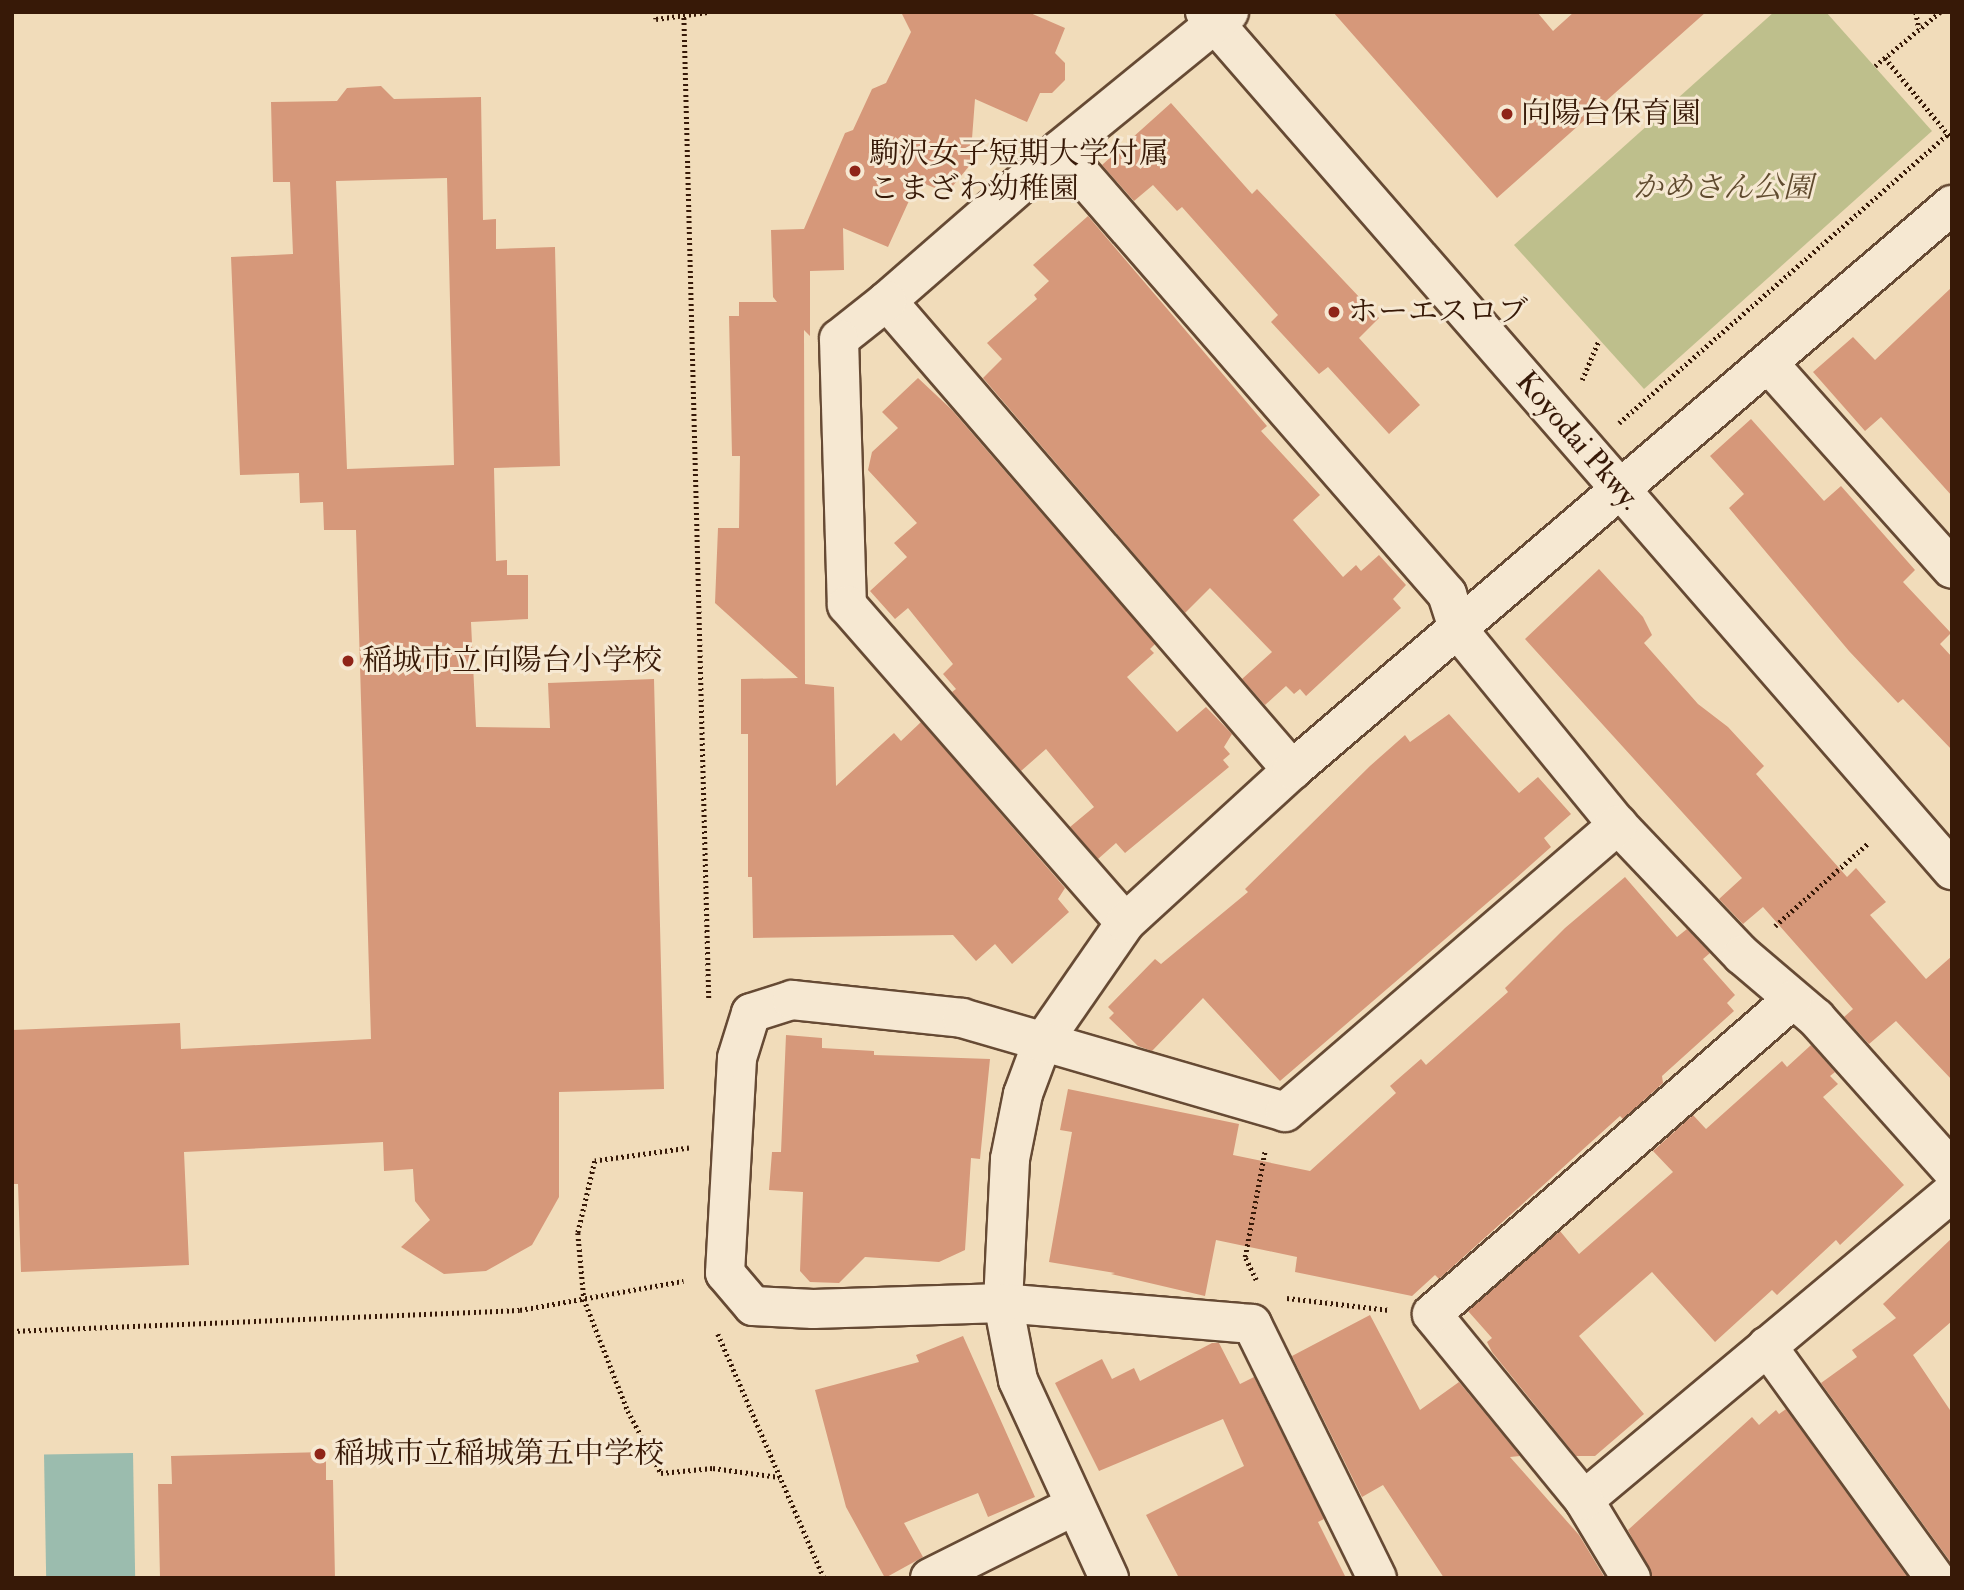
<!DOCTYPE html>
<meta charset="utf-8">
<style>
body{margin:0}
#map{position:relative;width:1964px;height:1590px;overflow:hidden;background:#f1dcba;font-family:"IM FELL Double Pica","Noto Serif JP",serif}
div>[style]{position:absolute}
.green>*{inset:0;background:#bebf8c}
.water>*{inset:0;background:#9bbcae;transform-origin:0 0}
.building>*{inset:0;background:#d6987a}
.path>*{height:4.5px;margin-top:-2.25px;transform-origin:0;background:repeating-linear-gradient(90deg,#371907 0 2px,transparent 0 5.5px)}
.roads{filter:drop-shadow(2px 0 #664a34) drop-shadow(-2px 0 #664a34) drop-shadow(0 2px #664a34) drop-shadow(0 -2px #664a34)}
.minor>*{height:38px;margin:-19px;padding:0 19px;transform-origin:19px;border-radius:19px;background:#f6e8d2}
.dots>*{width:19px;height:19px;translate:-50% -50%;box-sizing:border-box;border:4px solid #f6e8d2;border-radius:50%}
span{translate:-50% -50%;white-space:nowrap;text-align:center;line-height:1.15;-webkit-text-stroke:6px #f6e8d2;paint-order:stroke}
.poi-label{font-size:30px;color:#371907}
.left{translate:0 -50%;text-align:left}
.park-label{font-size:30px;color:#604b2f;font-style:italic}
.street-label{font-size:30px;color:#371907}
.frame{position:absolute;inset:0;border:14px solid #371907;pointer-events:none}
</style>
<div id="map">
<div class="green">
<i style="clip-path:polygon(1774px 12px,1826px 12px,1932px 131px,1644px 389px,1514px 245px)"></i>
</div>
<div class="water">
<i style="left:133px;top:1453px;width:125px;height:89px;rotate:89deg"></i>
</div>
<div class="building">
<i style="clip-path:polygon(901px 12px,1028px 12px,1065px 28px,1055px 53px,1065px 63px,1065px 80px,1052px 93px,1040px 93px,1027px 122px,975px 99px,970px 165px,947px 193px,918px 181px,888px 247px,843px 228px,844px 270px,810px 271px,810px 336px,804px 330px,805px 684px,834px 687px,836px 786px,894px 733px,901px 741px,921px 722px,1065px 888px,1058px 899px,1069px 912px,1012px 964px,995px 944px,976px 961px,953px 935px,753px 938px,752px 877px,748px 877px,748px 734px,741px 734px,741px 679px,798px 678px,715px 603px,718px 528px,739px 528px,740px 456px,732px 456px,729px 316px,739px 316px,739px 302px,777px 302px,773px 297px,771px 230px,804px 229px,845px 133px,853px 130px,872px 89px,886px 83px,911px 32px)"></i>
<i style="clip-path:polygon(1333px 12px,1537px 12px,1553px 31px,1574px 12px,1706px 12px,1497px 198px)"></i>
<i style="clip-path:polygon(evenodd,381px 86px,394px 99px,481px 97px,483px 220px,496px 219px,496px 249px,555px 247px,560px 466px,494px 468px,496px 561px,507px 560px,507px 575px,528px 575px,528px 619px,471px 622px,476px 727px,550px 728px,548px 683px,654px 679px,664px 1089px,559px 1092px,559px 1197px,532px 1245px,486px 1271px,444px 1274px,401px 1247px,430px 1220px,415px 1201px,413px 1169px,384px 1171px,383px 1142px,184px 1152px,189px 1265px,21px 1272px,18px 1184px,12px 1184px,12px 1030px,180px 1023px,181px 1049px,371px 1039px,356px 530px,324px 530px,323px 502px,300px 503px,299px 473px,240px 475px,231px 257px,293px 254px,290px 182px,273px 182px,271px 102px,337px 101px,347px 88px,381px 86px,447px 178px,454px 465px,347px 469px,336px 181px,447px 178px)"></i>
<i style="clip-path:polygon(1171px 103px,1252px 194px,1257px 189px,1379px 318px,1359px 338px,1420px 405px,1389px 434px,1328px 367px,1319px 374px,1271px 322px,1278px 315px,1182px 207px,1177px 211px,1153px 185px,1134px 201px,1102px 165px)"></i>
<i style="clip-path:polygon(1088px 216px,1267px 426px,1261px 431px,1320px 495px,1293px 520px,1343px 577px,1356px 565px,1361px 571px,1379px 555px,1406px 585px,1393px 599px,1401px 608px,1306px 696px,1300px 689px,1294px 694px,1286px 686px,1265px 705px,1242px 679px,1272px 652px,1210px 588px,1185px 613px,983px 378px,1002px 359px,987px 343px,1037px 299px,1034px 295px,1049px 281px,1033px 265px)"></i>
<i style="clip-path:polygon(1952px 287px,1952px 496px,1881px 417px,1865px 431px,1813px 372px,1853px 337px,1875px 360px)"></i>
<i style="clip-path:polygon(918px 378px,951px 409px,1155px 644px,1150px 649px,1154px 653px,1127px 677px,1177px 732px,1206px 707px,1232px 734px,1224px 747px,1230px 754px,1223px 760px,1229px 767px,1125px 853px,1116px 843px,1098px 859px,1070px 827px,1094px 807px,1046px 749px,1021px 771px,952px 692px,956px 689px,943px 674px,953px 664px,908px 608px,895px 619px,870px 591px,907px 557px,894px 543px,917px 523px,868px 470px,872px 452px,898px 428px,882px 412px)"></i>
<i style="clip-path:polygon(1751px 419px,1824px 501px,1841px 486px,1915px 570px,1903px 582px,1951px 633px,1940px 644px,1952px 657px,1952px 750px,1903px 699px,1898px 703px,1849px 651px,1729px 508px,1744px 494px,1710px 456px)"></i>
<i style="clip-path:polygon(1599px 569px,1643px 617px,1652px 635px,1644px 643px,1698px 704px,1728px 727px,1764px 766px,1756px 774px,1847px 877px,1856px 868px,1886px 902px,1870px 915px,1926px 979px,1952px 956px,1952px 1080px,1896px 1021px,1869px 1044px,1844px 1017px,1853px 1009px,1763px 907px,1743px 924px,1719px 899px,1742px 878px,1525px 639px)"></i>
<i style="clip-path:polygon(1449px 714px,1519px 793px,1538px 777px,1571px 814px,1544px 838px,1551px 847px,1515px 879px,1280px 1081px,1203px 998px,1152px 1051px,1138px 1046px,1109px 1018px,1114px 1013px,1108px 1007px,1155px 959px,1161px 964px,1248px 892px,1245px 889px,1370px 766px,1405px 735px,1410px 742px)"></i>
<i style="clip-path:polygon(1625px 877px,1677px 937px,1687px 929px,1710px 953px,1703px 959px,1735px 995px,1727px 1003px,1734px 1011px,1662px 1076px,1663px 1083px,1623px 1119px,1620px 1116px,1439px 1279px,1435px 1275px,1412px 1296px,1295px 1272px,1297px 1257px,1216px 1240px,1205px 1296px,1111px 1274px,1115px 1273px,1049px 1262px,1072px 1132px,1060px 1130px,1068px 1089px,1239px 1124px,1233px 1155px,1310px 1171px,1396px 1093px,1390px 1086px,1421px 1059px,1426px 1065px,1508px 992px,1505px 988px,1565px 928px)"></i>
<i style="clip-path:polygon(786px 1035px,822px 1038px,822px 1048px,874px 1051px,874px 1055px,990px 1059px,980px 1159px,971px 1158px,965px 1250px,939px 1262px,865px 1257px,839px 1283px,810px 1282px,800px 1271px,803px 1192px,769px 1190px,772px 1152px,781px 1152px)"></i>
<i style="clip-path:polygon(1811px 1045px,1835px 1072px,1830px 1076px,1838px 1084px,1823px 1097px,1904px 1185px,1840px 1245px,1836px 1240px,1777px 1295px,1772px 1290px,1715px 1342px,1652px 1272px,1579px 1336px,1644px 1414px,1595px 1456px,1576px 1456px,1492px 1352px,1487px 1342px,1492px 1338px,1468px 1311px,1560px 1231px,1579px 1254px,1673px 1172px,1653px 1151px,1693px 1115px,1706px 1129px,1782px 1061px,1787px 1067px)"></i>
<i style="clip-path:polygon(1952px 1238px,1952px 1321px,1913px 1355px,1952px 1413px,1952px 1564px,1821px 1383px,1857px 1357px,1852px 1350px,1896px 1318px,1883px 1304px)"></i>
<i style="clip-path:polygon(1370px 1315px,1420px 1410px,1459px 1382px,1520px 1456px,1510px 1457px,1579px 1535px,1605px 1578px,1444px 1578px,1383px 1485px,1362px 1497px,1292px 1356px)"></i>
<i style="clip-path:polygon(963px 1336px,1035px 1497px,988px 1517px,978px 1493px,904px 1523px,923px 1557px,885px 1578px,846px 1507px,815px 1390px,919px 1362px,916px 1355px)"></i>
<i style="clip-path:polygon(1212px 1343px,1219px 1343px,1240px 1384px,1254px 1377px,1324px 1519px,1318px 1522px,1346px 1578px,1179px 1578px,1146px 1515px,1244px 1466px,1223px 1419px,1099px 1471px,1055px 1383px,1102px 1359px,1112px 1379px,1134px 1368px,1140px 1381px)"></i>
<i style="clip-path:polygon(1786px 1409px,1908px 1578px,1653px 1578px,1628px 1530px,1752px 1417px,1759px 1425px,1776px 1410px,1779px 1414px)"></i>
<i style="clip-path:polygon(326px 1452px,326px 1480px,333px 1480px,335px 1578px,160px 1578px,158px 1484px,172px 1484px,171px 1456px)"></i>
</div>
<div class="path">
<i style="left:656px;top:12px;width:7px;rotate:90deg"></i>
<i style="left:656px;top:19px;width:52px;rotate:-7.7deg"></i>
<i style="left:684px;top:12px;width:986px;rotate:88.55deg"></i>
<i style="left:1916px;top:12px;width:17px;rotate:80deg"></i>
<i style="left:1885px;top:58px;width:105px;rotate:50.4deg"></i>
<i style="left:1875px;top:66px;width:85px;rotate:-39.7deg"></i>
<i style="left:1582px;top:380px;width:43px;rotate:-67deg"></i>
<i style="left:1619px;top:423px;width:439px;rotate:-41.3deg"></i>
<i style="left:1775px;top:926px;width:125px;rotate:-41.7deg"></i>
<i style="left:689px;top:1148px;width:95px;rotate:172.1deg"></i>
<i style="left:595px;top:1161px;width:74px;rotate:103.3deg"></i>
<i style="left:578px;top:1233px;width:66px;rotate:84.8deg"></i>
<i style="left:584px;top:1299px;width:120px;rotate:68.6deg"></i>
<i style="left:628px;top:1411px;width:70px;rotate:62deg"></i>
<i style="left:661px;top:1473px;width:52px;rotate:-5.5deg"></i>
<i style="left:713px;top:1468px;width:67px;rotate:7.8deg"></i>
<i style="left:1256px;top:1280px;width:25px;rotate:-116deg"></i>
<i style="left:1245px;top:1257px;width:109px;rotate:-79.4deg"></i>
<i style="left:1287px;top:1298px;width:103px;rotate:6.7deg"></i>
<i style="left:12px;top:1331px;width:508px;rotate:-2.37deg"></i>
<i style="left:520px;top:1310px;width:166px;rotate:-10.1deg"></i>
<i style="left:718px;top:1334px;width:266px;rotate:66.5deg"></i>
</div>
<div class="roads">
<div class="minor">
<i style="left:1205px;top:12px;width:1138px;rotate:48.96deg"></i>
<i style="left:1229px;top:12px;width:218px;rotate:140.8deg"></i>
<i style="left:1060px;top:150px;width:230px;rotate:138.9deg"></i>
<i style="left:887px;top:301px;width:620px;rotate:49.19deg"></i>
<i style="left:1060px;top:150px;width:589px;rotate:48.92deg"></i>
<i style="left:1447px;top:594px;width:39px;rotate:72deg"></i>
<i style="left:1459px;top:631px;width:251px;rotate:50.7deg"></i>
<i style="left:1618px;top:825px;width:180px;rotate:46.4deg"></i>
<i style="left:1742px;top:955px;width:97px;rotate:40.4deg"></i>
<i style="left:1816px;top:1018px;width:204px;rotate:48.2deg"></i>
<i style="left:887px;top:301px;width:61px;rotate:141.6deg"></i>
<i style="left:839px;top:339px;width:266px;rotate:88.3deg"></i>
<i style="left:847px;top:605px;width:422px;rotate:48.8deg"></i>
<i style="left:1768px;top:363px;width:276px;rotate:48.2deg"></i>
<i style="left:1767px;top:1346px;width:286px;rotate:54.1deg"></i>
<i style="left:1584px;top:1500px;width:480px;rotate:-39.9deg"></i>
<i style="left:930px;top:1578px;width:161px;rotate:-26.6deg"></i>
<i style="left:1109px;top:1578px;width:218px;rotate:-114.7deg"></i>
<i style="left:1018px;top:1380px;width:78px;rotate:-101deg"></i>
<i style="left:1003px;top:1303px;width:144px;rotate:-87.2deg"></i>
<i style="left:1010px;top:1159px;width:66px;rotate:-78.7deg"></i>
<i style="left:1023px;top:1094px;width:54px;rotate:-69.6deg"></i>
<i style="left:1042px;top:1043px;width:146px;rotate:-55.3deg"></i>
<i style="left:1125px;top:923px;width:226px;rotate:-42.5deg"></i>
<i style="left:1292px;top:770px;width:869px;rotate:-40.57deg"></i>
<i style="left:1377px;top:1578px;width:283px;rotate:-116.2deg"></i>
<i style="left:1252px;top:1324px;width:250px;rotate:-175.2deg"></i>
<i style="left:1003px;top:1303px;width:190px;rotate:178.2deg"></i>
<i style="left:813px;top:1309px;width:60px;rotate:-177.1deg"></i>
<i style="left:753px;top:1306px;width:43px;rotate:-130.3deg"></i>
<i style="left:725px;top:1273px;width:215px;rotate:-86.8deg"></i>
<i style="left:737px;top:1058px;width:47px;rotate:-72.7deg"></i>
<i style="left:751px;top:1013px;width:43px;rotate:-17.6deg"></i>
<i style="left:792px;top:1000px;width:171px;rotate:6deg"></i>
<i style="left:962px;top:1018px;width:336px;rotate:16.2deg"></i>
<i style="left:1285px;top:1112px;width:440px;rotate:-40.8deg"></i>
<i style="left:1631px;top:1578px;width:91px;rotate:-121.1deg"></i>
<i style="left:1584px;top:1500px;width:240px;rotate:-129.3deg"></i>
<i style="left:1432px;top:1314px;width:478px;rotate:-41.1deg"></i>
</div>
</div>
<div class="dots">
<i style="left:1507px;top:114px;background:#8f2418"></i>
<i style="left:855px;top:171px;background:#8f2418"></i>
<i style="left:1334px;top:312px;background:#8f2418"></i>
<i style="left:348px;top:661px;background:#8f2418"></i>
<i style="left:320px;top:1454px;background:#8f2418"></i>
</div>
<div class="poi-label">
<span class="left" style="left:1521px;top:114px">向陽台保育園</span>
<span class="left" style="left:869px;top:171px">駒沢女子短期大学付属<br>こまざわ幼稚園</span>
<span class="left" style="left:1348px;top:312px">ホーエスロブ</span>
<span class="left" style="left:362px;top:661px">稲城市立向陽台小学校</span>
<span class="left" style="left:334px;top:1454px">稲城市立稲城第五中学校</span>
</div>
<div class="park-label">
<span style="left:1723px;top:188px">かめさん公園</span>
</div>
<div class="street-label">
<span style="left:1578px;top:441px;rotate:49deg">Koyodai Pkwy.</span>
</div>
<div class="frame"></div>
</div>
